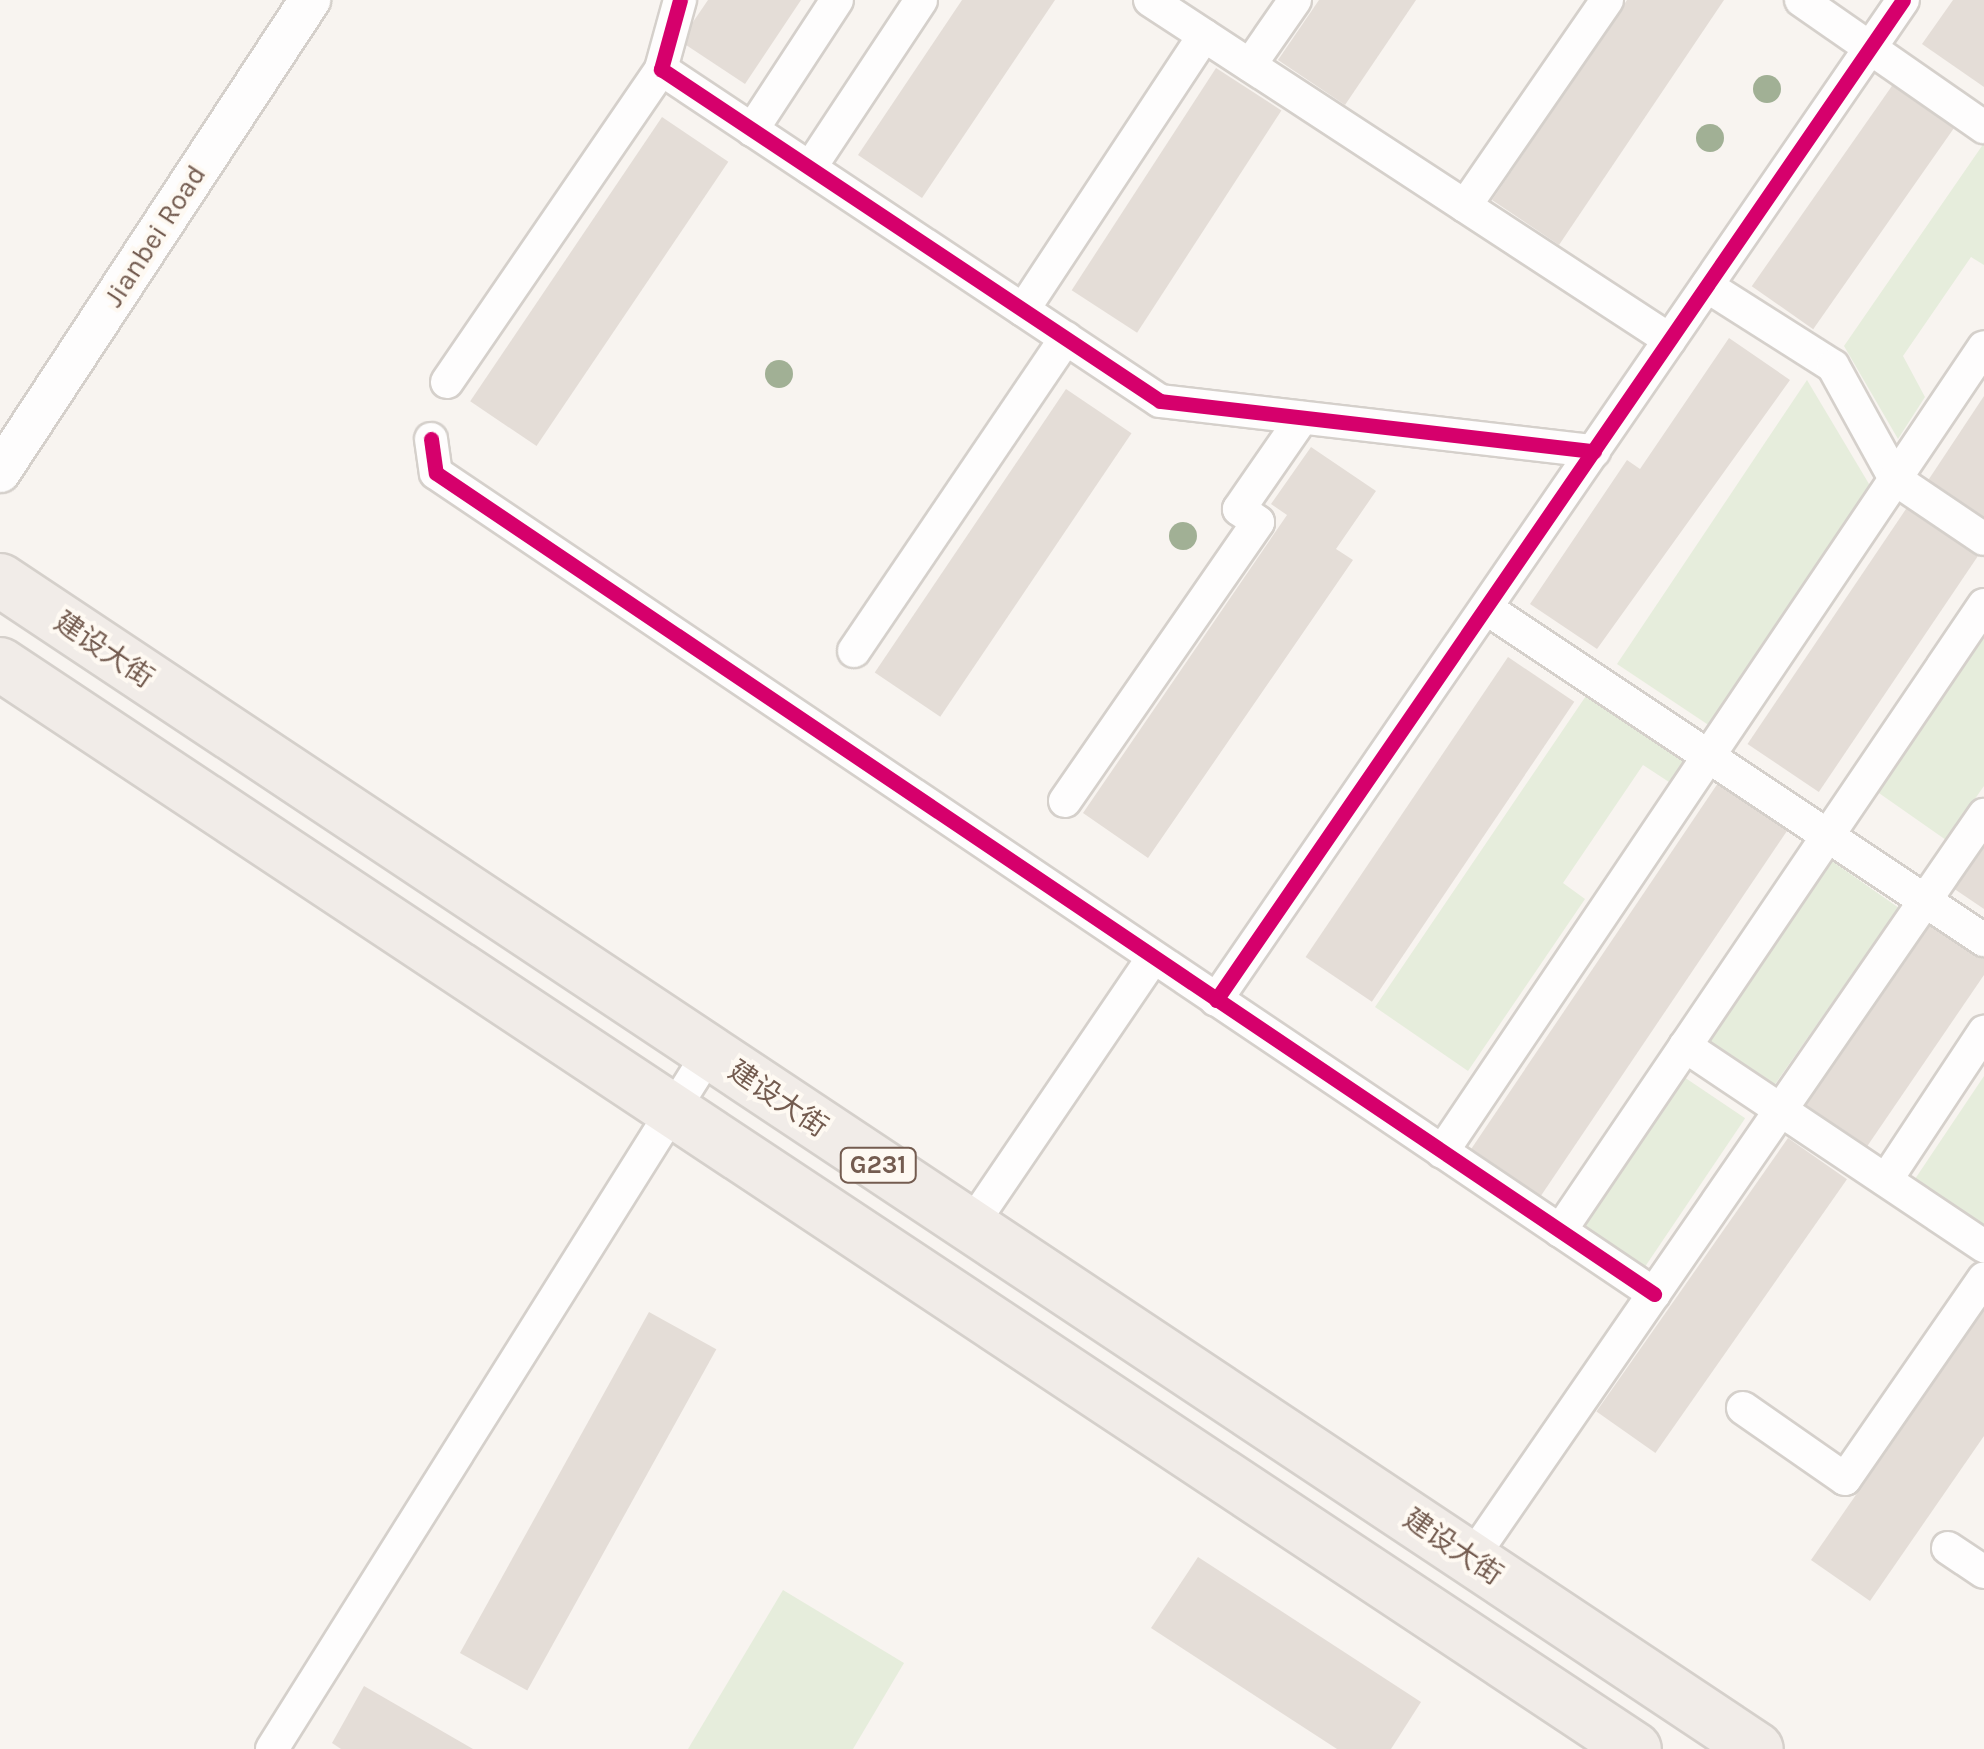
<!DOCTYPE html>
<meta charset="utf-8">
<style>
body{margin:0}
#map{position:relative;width:1984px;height:1749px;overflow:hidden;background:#f8f4f0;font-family:Karla,"Noto Sans SC",sans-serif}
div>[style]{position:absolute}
.green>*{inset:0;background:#e6eddc;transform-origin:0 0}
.building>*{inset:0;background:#e4ddd7;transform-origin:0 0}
.roads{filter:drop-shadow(2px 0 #d5d0cb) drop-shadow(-2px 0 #d5d0cb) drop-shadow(0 2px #d5d0cb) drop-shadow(0 -2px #d5d0cb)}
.minor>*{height:32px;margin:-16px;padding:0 16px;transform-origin:16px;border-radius:16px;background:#fefdfd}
.tertiary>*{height:40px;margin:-20px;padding:0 20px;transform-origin:20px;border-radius:20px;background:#fefdfd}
.trunk>*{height:52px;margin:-26px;padding:0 26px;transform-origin:26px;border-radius:26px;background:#f1ece8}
.cycleway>*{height:15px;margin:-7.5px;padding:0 7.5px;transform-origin:7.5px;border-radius:7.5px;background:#d6006c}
.trees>*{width:28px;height:28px;margin:-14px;border-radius:50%;background:#a1b095}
span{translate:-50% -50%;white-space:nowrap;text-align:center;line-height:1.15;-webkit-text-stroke:8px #fef9f2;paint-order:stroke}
.shield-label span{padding:2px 8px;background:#fef9f2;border:2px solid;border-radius:8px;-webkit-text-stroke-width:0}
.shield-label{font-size:25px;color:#745c50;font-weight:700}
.street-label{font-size:28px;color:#745c50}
</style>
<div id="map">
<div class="green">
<i style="clip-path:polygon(1984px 143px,1984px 265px,1971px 257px,1903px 356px,1925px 397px,1898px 439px,1844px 346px)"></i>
<i style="clip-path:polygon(1807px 380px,1872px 489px,1713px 728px,1617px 664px)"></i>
<i style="clip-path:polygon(1984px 637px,1984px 786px,1946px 840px,1876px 791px)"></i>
<i style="clip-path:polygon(1590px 690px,1687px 756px,1669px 782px,1643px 765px,1563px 883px,1585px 899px,1468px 1071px,1375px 1007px)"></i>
<i style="left:1829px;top:859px;width:85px;height:226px;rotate:35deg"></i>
<i style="left:1678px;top:1073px;width:81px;height:180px;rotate:34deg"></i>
<i style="clip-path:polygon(1984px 1076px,1984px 1225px,1915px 1179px)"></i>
<i style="clip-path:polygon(783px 1590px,904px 1663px,853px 1749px,688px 1749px)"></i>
</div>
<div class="building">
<i style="clip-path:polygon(708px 0,801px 0,745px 84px,680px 41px)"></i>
<i style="clip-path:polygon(962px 0,1055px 0,922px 198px,858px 155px)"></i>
<i style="clip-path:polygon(1319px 0,1416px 0,1345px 105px,1278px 60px)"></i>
<i style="clip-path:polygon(1627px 0,1724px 0,1559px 245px,1492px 200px)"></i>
<i style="clip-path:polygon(1953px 0,1984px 0,1984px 87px,1922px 44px)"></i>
<i style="left:1216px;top:68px;width:78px;height:265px;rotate:33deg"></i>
<i style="left:1894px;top:83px;width:75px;height:248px;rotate:35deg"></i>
<i style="left:662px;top:117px;width:80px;height:343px;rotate:34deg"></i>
<i style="clip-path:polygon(1729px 338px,1790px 380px,1597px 649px,1530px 604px,1627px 460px,1640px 469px)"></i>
<i style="left:1066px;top:389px;width:79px;height:342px;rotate:34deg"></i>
<i style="clip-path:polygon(1984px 396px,1984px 520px,1927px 482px)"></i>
<i style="clip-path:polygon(1311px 447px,1376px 491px,1336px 549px,1353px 560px,1148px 858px,1083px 813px,1287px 515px,1271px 504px)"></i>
<i style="left:1908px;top:506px;width:86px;height:287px;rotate:34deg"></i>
<i style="left:1508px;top:657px;width:80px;height:362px;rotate:34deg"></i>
<i style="left:1718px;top:783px;width:84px;height:442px;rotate:34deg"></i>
<i style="clip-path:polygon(1984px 843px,1984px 909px,1953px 888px)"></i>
<i style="clip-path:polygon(1934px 919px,1984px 954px,1984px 975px,1866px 1148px,1805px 1106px)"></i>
<i style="left:1788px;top:1138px;width:72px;height:334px;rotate:35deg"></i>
<i style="clip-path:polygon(1984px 1309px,1984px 1436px,1870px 1601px,1811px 1560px)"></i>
<i style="left:649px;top:1312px;width:77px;height:390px;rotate:29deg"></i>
<i style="clip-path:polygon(1198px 1557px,1421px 1702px,1391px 1749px,1337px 1749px,1151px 1628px)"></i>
<i style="clip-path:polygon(364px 1686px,473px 1749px,341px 1749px,332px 1743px)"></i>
</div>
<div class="roads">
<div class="minor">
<i style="left:680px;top:0;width:72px;rotate:105.4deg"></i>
<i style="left:661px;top:69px;width:599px;rotate:33.64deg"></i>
<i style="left:1160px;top:401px;width:437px;rotate:6.6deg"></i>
<i style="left:1150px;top:0;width:621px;rotate:33.18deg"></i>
<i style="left:1801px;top:0;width:223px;rotate:34.8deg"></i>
<i style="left:1250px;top:65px;width:79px;rotate:-55.3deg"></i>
<i style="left:752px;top:130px;width:155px;rotate:-56.8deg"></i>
<i style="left:810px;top:168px;width:201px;rotate:-56.5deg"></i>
<i style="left:1465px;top:206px;width:250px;rotate:-55.4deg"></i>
<i style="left:1707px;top:286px;width:149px;rotate:32.4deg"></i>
<i style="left:1833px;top:366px;width:129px;rotate:61.2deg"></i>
<i style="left:1895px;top:479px;width:107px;rotate:34deg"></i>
<i style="left:1023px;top:310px;width:329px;rotate:-56.6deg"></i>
<i style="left:447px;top:382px;width:379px;rotate:-55.6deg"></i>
<i style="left:431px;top:439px;width:34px;rotate:82deg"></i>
<i style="left:436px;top:473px;width:1469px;rotate:33.98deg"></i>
<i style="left:1486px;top:608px;width:599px;rotate:33.69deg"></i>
<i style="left:854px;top:651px;width:378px;rotate:-55.9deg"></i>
<i style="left:1065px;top:801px;width:339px;rotate:-55.3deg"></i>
<i style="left:1258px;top:522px;width:23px;rotate:-146deg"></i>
<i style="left:1239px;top:509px;width:111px;rotate:-55.3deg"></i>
<i style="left:1216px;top:1000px;width:1213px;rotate:-55.51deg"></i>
<i style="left:1685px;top:1046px;width:360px;rotate:33.8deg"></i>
<i style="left:1442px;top:1152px;width:970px;rotate:-56.05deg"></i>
<i style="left:1886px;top:1180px;width:178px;rotate:-56.5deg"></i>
<i style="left:970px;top:1227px;width:325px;rotate:-55.8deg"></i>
<i style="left:1560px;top:1231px;width:756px;rotate:-55.89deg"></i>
<i style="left:1743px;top:1408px;width:124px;rotate:34.8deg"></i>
<i style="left:1845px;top:1479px;width:244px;rotate:-55.3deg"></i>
<i style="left:1948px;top:1548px;width:43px;rotate:33.7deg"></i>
<i style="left:1471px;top:1559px;width:904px;rotate:-55.41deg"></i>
<i style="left:272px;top:1749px;width:822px;rotate:-57.88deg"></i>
</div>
<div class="tertiary">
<i style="left:0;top:472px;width:565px;rotate:-56.7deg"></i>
</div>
<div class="trunk">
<i style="left:0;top:580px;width:2110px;rotate:33.64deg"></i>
<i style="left:0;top:664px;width:1962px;rotate:33.57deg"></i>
</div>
</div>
<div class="cycleway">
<i style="left:680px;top:0;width:72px;rotate:105.4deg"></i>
<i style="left:661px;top:69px;width:599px;rotate:33.64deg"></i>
<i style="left:1160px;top:401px;width:437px;rotate:6.6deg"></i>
<i style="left:431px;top:439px;width:34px;rotate:82deg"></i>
<i style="left:436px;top:473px;width:1469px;rotate:33.98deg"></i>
<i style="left:1216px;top:1000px;width:1213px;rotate:-55.51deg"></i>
</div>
<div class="trees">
<i style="left:1767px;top:89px"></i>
<i style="left:1710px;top:138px"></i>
<i style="left:779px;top:374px"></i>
<i style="left:1183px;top:536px"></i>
</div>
<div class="shield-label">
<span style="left:878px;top:1165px">G231</span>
</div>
<div class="street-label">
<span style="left:155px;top:236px;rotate:-57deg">Jianbei Road</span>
<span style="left:104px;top:650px;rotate:34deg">建设大街</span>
<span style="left:778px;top:1099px;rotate:34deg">建设大街</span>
<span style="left:1453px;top:1547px;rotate:34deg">建设大街</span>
</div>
</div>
